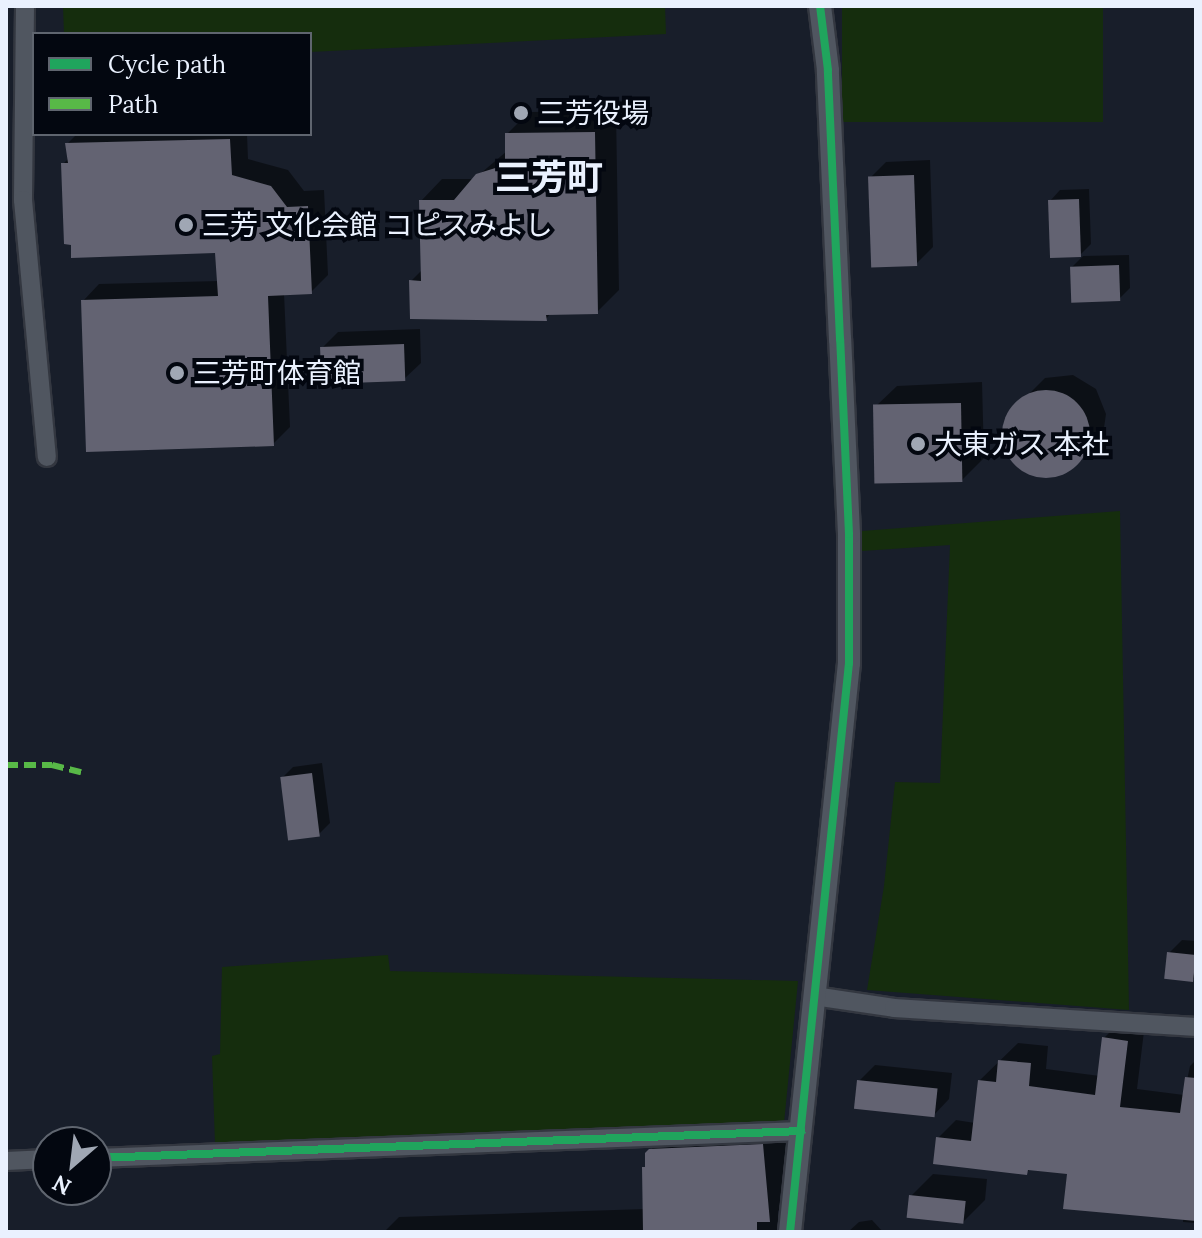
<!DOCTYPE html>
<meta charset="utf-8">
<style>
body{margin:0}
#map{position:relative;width:1202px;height:1238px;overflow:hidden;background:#181e2a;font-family:Lora,"Noto Sans JP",serif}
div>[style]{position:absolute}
.green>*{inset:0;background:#152d0d;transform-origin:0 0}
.shadow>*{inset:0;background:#0007}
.building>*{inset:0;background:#636372;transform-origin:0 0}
.round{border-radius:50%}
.roads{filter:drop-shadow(2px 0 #333740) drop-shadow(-2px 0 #333740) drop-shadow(0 2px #333740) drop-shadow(0 -2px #333740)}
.minor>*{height:18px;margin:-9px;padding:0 9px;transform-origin:9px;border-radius:9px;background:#505660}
.tertiary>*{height:22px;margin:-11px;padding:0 11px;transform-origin:11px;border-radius:11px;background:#505660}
.quiet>*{height:6px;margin-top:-3px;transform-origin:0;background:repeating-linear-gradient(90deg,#58b947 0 12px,transparent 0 18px)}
.cycleway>*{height:8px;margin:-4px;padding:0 4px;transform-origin:4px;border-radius:4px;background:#20a55d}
.dots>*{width:22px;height:22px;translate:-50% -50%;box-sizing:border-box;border:4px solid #030710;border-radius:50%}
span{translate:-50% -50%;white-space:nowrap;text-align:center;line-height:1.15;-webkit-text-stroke:8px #030710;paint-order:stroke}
.poi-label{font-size:28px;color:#eaf1fe}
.left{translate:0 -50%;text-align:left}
.district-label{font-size:36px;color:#eaf1fe;font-weight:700}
.frame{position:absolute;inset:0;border:8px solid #eaf1fe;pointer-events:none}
.legend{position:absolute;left:32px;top:32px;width:280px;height:104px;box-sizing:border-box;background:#030710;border:2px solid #5f656f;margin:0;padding:10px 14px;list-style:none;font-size:24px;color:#eaf1fe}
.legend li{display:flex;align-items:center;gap:16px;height:40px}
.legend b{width:40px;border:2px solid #5f656f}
.north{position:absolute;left:32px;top:1126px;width:80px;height:80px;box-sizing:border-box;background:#030710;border:2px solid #5f656f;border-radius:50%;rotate:208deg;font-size:22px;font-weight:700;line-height:32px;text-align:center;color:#eaf1fe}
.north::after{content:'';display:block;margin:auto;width:28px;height:36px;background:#a0a7b4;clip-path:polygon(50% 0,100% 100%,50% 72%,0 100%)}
</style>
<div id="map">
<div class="green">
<i style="clip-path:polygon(63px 6px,665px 6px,666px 34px,310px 52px,310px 34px,64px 34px)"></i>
<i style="left:842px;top:6px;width:261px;height:116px"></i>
<i style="clip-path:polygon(1120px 511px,1129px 1010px,867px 990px,884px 886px,895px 782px,940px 783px,950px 545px,862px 551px,862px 531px)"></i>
<i style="clip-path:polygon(388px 955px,390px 971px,798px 981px,784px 1123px,215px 1144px,212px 1056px,220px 1054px,222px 967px)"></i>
</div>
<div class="shadow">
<i style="clip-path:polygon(616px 111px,619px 290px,597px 312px,551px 313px,546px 319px,411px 281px,422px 270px,421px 201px,442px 179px,474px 179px,507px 151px,507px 134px,529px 112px)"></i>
<i style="clip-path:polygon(77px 134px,247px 134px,248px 159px,288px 170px,304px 191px,324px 190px,328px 275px,311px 292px,284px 293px,290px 427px,273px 444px,83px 301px,99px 284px,219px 281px,217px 251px,63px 164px,69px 158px,67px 144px)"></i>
<i style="clip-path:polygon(930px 160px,933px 247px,916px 264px,870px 178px,886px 162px)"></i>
<i style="clip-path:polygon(1089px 189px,1091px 244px,1080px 255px,1050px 201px,1060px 190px)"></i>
<i style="clip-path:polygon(1129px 255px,1130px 288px,1119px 299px,1072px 267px,1083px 256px)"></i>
<i style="clip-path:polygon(420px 329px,421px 363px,404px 379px,322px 348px,338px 332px)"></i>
<i style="clip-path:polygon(1073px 375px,1096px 389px,1106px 414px,1104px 428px,1087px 452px,1096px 439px,1093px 437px,1080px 456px,1083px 456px,1072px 467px,1045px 476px,1019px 466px,1005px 443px,1008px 415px,1045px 378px)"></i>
<i style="clip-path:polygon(982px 382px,984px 458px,962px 480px,875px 407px,897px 386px)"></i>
<i style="clip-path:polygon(322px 763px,330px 823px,319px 834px,282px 778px,293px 767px)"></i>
<i style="clip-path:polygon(1182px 940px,1196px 941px,1196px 979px,1165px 977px,1168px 954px)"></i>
<i style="clip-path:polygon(1122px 1020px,1145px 1023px,1137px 1089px,1184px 1095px,1190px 1066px,1196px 1060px,1196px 1223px,1183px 1222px,1183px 1217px,1069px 1172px,1031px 1168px,1026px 1173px,938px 1138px,956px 1120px,975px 1123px,979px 1081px,1018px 1043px,1048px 1046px,1046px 1069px,1100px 1076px,1104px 1038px)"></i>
<i style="clip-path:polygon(875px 1065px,952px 1073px,949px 1099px,933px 1116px,859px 1081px)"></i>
<i style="clip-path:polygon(784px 1124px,791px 1198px,778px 1211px,778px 1232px,384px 1232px,399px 1217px,645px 1209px,647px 1154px,672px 1128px)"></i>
<i style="clip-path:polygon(933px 1174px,987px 1179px,985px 1200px,963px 1222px,911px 1196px)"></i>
<i style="clip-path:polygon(872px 1220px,883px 1232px,848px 1232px,859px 1222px)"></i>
</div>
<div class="building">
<i style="clip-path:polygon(595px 132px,598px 314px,546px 315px,547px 321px,410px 319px,409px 280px,421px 281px,419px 200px,454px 200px,476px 174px,505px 165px,505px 133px)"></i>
<i style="clip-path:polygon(230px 139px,232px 175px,271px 186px,287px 207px,308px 206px,312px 294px,268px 296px,274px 446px,86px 452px,81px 300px,218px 296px,215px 253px,71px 258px,71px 245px,64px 244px,61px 163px,68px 163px,65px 143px)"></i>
<i style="left:914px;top:175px;width:91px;height:46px;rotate:88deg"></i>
<i style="left:1079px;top:199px;width:58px;height:31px;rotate:88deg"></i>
<i style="left:1119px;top:265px;width:36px;height:49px;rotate:88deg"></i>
<i style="left:404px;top:344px;width:37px;height:84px;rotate:88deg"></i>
<i class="round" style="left:1002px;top:390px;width:88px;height:88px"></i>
<i style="left:961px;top:403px;width:79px;height:88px;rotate:89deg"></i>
<i style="left:312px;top:773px;width:64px;height:32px;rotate:83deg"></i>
<i style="left:1167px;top:952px;width:29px;height:27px;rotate:6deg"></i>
<i style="clip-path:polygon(1102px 1037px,1128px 1041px,1120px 1107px,1180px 1113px,1185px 1077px,1196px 1078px,1196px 1221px,1063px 1209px,1067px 1174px,1028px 1170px,1027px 1175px,933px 1164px,936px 1137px,971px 1141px,978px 1080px,996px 1082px,998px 1060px,1031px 1063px,1029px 1086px,1095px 1095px)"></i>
<i style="left:857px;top:1080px;width:81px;height:29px;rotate:6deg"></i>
<i style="clip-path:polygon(763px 1144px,770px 1222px,757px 1222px,757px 1232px,643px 1232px,642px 1167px,645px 1167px,645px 1153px,649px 1149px)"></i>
<i style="left:909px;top:1195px;width:57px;height:23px;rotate:6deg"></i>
</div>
<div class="roads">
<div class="minor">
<i style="left:25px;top:6px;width:194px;rotate:90.6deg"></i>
<i style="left:23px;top:200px;width:258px;rotate:84.7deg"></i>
<i style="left:814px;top:996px;width:81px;rotate:8.5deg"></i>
<i style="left:894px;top:1008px;width:303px;rotate:3.6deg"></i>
<i style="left:96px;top:1158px;width:706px;rotate:-2.19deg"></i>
<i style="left:6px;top:1161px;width:42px;rotate:-2.7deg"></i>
</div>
<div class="tertiary">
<i style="left:790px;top:1232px;width:572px;rotate:-84.08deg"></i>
<i style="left:849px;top:663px;width:129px;rotate:-90deg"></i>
<i style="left:849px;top:534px;width:195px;rotate:-92.6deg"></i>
<i style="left:840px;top:339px;width:269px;rotate:-92.6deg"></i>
<i style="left:828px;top:70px;width:64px;rotate:-97.1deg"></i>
</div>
</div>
<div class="quiet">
<i style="left:6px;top:765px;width:46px"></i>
<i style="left:52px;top:765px;width:30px;rotate:14deg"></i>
</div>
<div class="cycleway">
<i style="left:96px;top:1158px;width:706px;rotate:-2.19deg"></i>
<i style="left:790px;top:1232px;width:572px;rotate:-84.08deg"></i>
<i style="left:849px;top:663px;width:129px;rotate:-90deg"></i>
<i style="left:849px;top:534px;width:195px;rotate:-92.6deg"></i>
<i style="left:840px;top:339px;width:269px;rotate:-92.6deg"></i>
<i style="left:828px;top:70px;width:64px;rotate:-97.1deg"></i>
</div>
<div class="dots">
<i style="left:521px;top:113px;background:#a0a7b4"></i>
<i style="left:186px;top:225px;background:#a0a7b4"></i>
<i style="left:177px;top:373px;background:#a0a7b4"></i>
<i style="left:918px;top:444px;background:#a0a7b4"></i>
</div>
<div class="poi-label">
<span class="left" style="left:537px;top:113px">三芳役場</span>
<span class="left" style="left:202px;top:225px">三芳 文化会館 コピスみよし</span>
<span class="left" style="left:193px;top:373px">三芳町体育館</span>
<span class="left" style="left:934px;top:444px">大東ガス 本社</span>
</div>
<div class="district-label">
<span style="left:549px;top:178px">三芳町</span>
</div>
<div class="frame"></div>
<ul class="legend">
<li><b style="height:10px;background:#20a55d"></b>Cycle path</li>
<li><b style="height:10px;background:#58b947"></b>Path</li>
</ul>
<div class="north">N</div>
</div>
